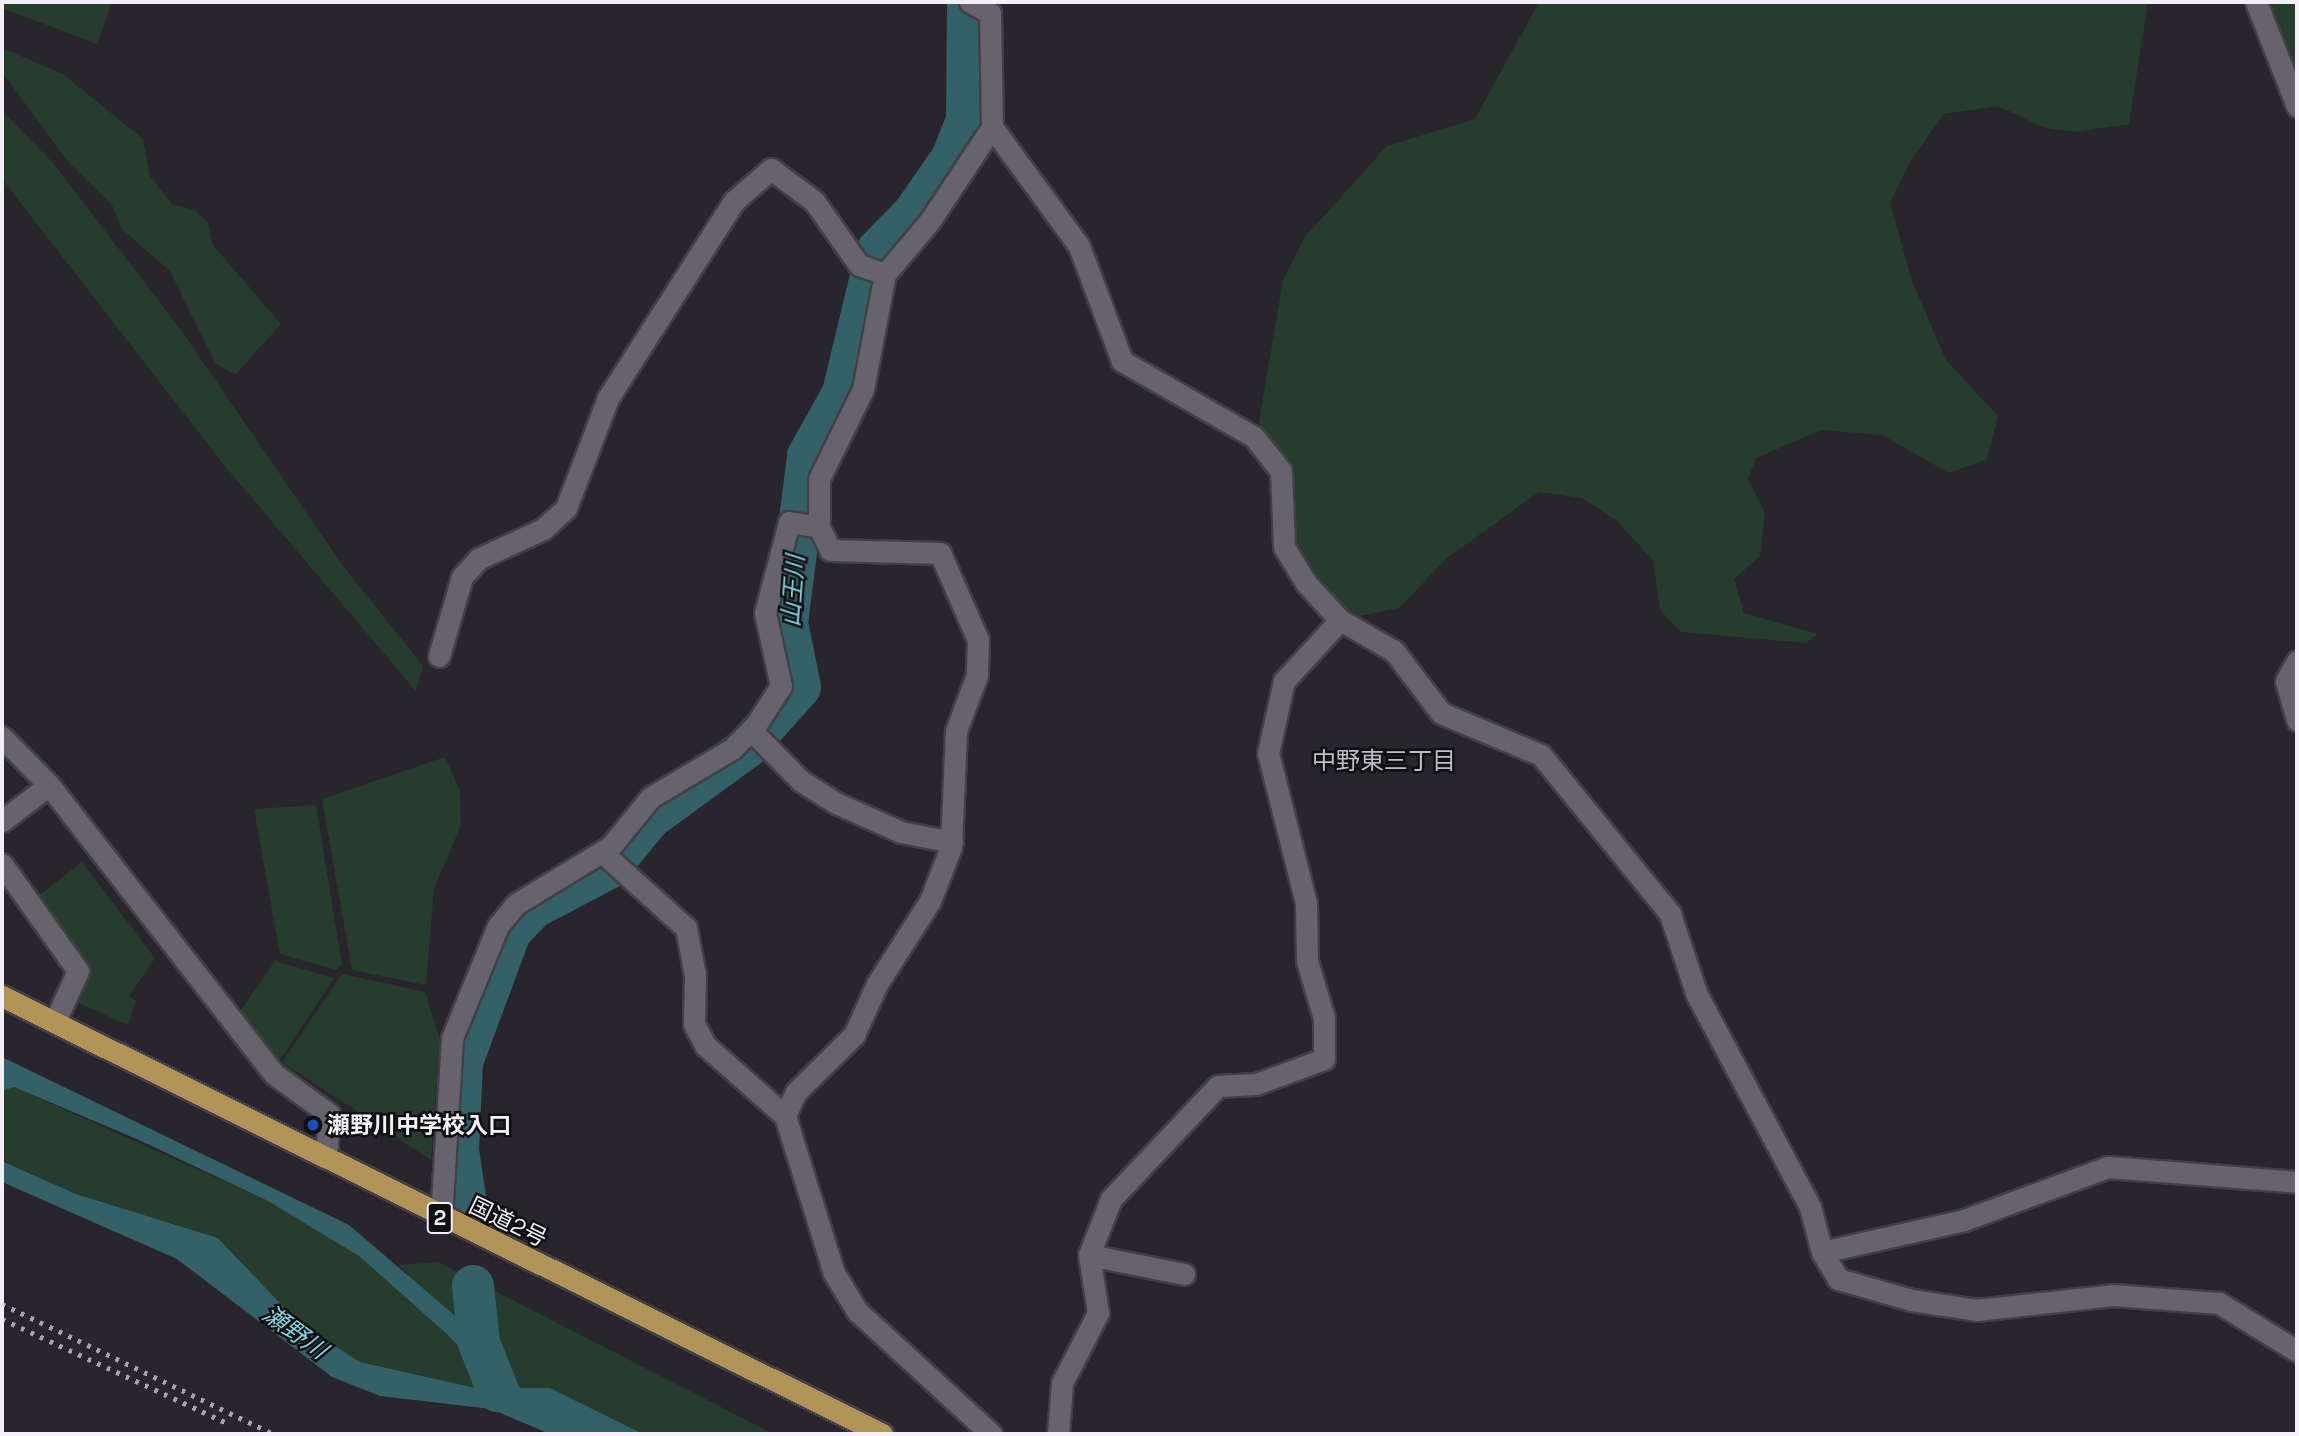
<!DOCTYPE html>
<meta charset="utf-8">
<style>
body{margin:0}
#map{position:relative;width:2299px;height:1436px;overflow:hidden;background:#28252d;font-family:"Space Grotesk","Noto Sans JP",sans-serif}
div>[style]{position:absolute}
.green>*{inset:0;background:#263c2c}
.water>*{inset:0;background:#336167}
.river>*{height:42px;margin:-21px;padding:0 21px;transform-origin:21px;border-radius:21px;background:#336167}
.roads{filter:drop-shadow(2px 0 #424046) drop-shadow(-2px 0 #424046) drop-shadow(0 2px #424046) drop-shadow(0 -2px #424046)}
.minor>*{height:21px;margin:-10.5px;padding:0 10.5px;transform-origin:10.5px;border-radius:10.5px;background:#67636d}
.trunk>*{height:21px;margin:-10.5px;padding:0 10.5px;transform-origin:10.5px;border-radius:10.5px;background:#b39458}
.rail>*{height:5px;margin-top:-2.5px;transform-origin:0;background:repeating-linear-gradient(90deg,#a7a4ab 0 3.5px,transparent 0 10.5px)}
.dots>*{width:19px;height:19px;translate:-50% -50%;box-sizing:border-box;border:4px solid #100f12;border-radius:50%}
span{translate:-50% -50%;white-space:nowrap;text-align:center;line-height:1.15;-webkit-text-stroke:5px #100f12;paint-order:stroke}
.shield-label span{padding:2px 5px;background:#100f12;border:2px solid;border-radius:5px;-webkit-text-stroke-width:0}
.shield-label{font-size:21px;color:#f2f0f6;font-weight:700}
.poi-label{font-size:23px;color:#f2f0f6;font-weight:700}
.left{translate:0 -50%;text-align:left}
.street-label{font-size:23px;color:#f2f0f6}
.water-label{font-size:24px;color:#82d4df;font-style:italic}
.neighbourhood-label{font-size:24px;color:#c0bcc7}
.frame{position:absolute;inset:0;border:4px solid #f2f0f6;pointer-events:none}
</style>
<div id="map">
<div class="green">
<i style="clip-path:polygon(2px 2px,112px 2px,97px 44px,2px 8px)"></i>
<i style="clip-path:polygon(1539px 2px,2148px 2px,2129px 124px,2075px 132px,2045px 128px,1998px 106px,1944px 114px,1910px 162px,1890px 203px,1912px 281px,1946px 360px,1998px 416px,1987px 459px,1949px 473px,1882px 435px,1821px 430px,1756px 458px,1748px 479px,1765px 513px,1760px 556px,1734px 579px,1744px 613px,1818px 634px,1806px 643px,1681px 632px,1660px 610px,1653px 560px,1616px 520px,1582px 498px,1539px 492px,1447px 558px,1399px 608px,1360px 616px,1314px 593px,1297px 564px,1289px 489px,1259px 422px,1283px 280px,1304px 238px,1387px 146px,1475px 119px)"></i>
<i style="clip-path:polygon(2245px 2px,2297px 2px,2297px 114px,2263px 39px)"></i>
<i style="clip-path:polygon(2px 48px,63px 74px,143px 139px,150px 176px,172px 204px,195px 210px,208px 223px,212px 244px,281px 324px,235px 375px,215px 363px,170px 271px,122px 229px,112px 205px,69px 163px,2px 72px)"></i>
<i style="clip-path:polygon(2px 111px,54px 164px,181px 330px,343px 566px,423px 666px,416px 691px,224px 465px,2px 179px)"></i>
<i style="clip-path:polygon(445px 757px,460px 791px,461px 825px,434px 889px,426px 985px,352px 970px,322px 799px)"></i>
<i style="clip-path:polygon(316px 805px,342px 965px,336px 970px,280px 954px,254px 809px)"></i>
<i style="clip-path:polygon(82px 862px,155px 958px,129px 996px,136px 1001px,128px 1025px,74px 1001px,88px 970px,37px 897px)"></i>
<i style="clip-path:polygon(275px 961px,334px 978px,280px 1060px,261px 1047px,238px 1014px)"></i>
<i style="clip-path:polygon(342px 974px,425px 992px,440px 1040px,431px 1160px,282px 1062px)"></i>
<i style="clip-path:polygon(14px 1087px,268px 1201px,359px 1256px,448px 1335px,486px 1376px,493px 1393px,360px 1362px,298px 1322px,218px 1238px,76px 1194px,2px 1161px,2px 1091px)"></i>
<i style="clip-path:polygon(438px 1262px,774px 1434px,643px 1434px,550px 1388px,520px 1388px,488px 1344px,437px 1306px,399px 1265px)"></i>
</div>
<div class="water">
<i style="clip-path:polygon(2px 1057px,349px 1225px,488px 1344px,520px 1388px,550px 1388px,643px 1434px,550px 1434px,491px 1409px,380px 1396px,332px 1377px,177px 1259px,2px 1182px,2px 1161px,76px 1194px,218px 1238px,298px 1322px,360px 1362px,493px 1392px,486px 1376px,448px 1335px,359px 1256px,268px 1201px,139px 1140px,14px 1087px,2px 1091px)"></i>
</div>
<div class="river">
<i style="left:465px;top:1198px;width:49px;rotate:-98.3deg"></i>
<i style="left:458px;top:1150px;width:88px;rotate:-87.4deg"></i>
<i style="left:462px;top:1062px;width:139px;rotate:-69.7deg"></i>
<i style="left:510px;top:932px;width:33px;rotate:-46deg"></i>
<i style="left:533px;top:908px;width:86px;rotate:-27.8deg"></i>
<i style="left:609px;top:868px;width:65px;rotate:-50.6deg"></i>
<i style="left:650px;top:818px;width:119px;rotate:-36.1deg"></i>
<i style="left:746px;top:748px;width:81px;rotate:-48.5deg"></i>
<i style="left:800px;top:687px;width:65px;rotate:-101.5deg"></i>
<i style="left:787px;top:623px;width:168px;rotate:-82.8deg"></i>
<i style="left:808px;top:456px;width:72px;rotate:-60.9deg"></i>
<i style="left:843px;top:393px;width:146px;rotate:-76.5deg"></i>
<i style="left:877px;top:251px;width:53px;rotate:-45.8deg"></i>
<i style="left:914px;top:213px;width:67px;rotate:-55.4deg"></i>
<i style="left:952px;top:158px;width:41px;rotate:-68.5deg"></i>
<i style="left:967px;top:120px;width:118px;rotate:-89.5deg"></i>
<i style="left:473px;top:1286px;width:57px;rotate:84deg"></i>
<i style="left:479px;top:1343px;width:52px;rotate:68.4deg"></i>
</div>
<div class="roads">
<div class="minor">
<i style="left:2256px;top:2px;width:112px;rotate:68.5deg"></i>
<i style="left:992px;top:127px;width:147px;rotate:53.8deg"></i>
<i style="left:1079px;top:246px;width:123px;rotate:69.5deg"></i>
<i style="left:1122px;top:361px;width:152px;rotate:29.9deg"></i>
<i style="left:1254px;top:437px;width:43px;rotate:51.5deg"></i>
<i style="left:1281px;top:471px;width:76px;rotate:87.7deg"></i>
<i style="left:1284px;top:547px;width:42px;rotate:58.6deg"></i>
<i style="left:1306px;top:583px;width:50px;rotate:47.4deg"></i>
<i style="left:1340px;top:620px;width:62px;rotate:29.9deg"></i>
<i style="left:1394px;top:651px;width:78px;rotate:52.8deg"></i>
<i style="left:1441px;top:713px;width:108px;rotate:22.8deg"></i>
<i style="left:1541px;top:755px;width:205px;rotate:50.9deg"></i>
<i style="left:1670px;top:914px;width:85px;rotate:71.6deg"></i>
<i style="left:1697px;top:995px;width:240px;rotate:61.9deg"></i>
<i style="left:1810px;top:1207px;width:47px;rotate:75.1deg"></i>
<i style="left:1822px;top:1252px;width:146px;rotate:-12.7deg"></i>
<i style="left:1964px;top:1220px;width:153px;rotate:-20.2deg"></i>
<i style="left:2108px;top:1167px;width:190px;rotate:4.5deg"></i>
<i style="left:819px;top:527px;width:48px;rotate:-90deg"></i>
<i style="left:819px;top:479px;width:100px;rotate:-63.9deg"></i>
<i style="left:863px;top:389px;width:117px;rotate:-79.2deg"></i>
<i style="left:885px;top:274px;width:68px;rotate:-49.8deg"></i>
<i style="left:929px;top:222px;width:114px;rotate:-56.4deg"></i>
<i style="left:992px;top:127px;width:114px;rotate:-91deg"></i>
<i style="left:990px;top:13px;width:23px;rotate:-151deg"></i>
<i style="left:439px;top:656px;width:82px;rotate:-73.8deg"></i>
<i style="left:462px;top:577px;width:24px;rotate:-48deg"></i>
<i style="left:478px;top:559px;width:72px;rotate:-24.8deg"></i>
<i style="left:543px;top:529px;width:31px;rotate:-42deg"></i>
<i style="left:566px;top:508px;width:118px;rotate:-69.1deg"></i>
<i style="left:608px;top:398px;width:234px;rotate:-57.4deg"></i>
<i style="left:734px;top:201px;width:49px;rotate:-40.9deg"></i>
<i style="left:771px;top:169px;width:54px;rotate:36.7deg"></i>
<i style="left:814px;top:201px;width:78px;rotate:54.9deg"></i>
<i style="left:859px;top:265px;width:28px;rotate:19deg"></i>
<i style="left:2297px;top:661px;width:23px;rotate:119deg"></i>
<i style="left:2286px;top:681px;width:41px;rotate:74.2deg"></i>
<i style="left:751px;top:730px;width:71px;rotate:45.6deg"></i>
<i style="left:801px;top:781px;width:41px;rotate:32.2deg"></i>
<i style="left:836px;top:803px;width:71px;rotate:24deg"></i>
<i style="left:901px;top:832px;width:52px;rotate:11.1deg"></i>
<i style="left:2px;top:737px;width:67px;rotate:45.6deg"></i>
<i style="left:49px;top:785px;width:366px;rotate:52.1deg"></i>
<i style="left:274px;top:1074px;width:68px;rotate:36deg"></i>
<i style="left:329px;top:1114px;width:44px;rotate:93.9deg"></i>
<i style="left:2px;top:821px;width:59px;rotate:-37.5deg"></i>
<i style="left:603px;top:853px;width:112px;rotate:42.1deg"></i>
<i style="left:686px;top:928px;width:48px;rotate:79.2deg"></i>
<i style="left:695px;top:975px;width:49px;rotate:91.2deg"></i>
<i style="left:694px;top:1024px;width:24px;rotate:62deg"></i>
<i style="left:705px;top:1045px;width:107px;rotate:41.6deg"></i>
<i style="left:2px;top:864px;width:131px;rotate:54.6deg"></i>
<i style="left:78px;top:971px;width:55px;rotate:114.7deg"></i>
<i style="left:441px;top:1219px;width:181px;rotate:-86.5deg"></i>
<i style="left:452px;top:1038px;width:121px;rotate:-67.7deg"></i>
<i style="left:498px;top:926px;width:28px;rotate:-51deg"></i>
<i style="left:516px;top:904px;width:111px;rotate:-31.4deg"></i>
<i style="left:611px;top:846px;width:63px;rotate:-50.8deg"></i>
<i style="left:651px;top:797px;width:94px;rotate:-30.7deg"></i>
<i style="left:732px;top:749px;width:33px;rotate:-45deg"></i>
<i style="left:755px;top:726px;width:48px;rotate:-57deg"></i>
<i style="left:781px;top:686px;width:75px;rotate:-102.4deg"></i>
<i style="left:765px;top:613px;width:94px;rotate:-75.2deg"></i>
<i style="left:789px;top:522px;width:30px;rotate:9deg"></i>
<i style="left:819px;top:527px;width:25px;rotate:64deg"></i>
<i style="left:830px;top:550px;width:110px;rotate:1.6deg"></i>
<i style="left:940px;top:553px;width:95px;rotate:66.4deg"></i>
<i style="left:978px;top:640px;width:35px;rotate:92deg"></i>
<i style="left:977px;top:675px;width:60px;rotate:110.6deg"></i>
<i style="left:956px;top:731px;width:116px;rotate:92.5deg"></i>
<i style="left:951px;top:847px;width:58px;rotate:111.3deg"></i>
<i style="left:930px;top:901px;width:98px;rotate:122.6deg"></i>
<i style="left:877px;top:984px;width:56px;rotate:114.3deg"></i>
<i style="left:854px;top:1035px;width:81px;rotate:135.5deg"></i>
<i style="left:796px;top:1092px;width:26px;rotate:115deg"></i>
<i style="left:785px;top:1116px;width:164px;rotate:72.7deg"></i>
<i style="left:834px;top:1273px;width:44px;rotate:58.8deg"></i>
<i style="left:857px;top:1311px;width:182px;rotate:42.5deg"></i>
<i style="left:1822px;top:1252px;width:31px;rotate:59deg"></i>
<i style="left:1838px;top:1279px;width:76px;rotate:16deg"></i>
<i style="left:1911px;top:1300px;width:66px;rotate:8.7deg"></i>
<i style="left:1976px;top:1310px;width:138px;rotate:-6.2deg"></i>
<i style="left:2113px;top:1295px;width:106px;rotate:4.3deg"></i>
<i style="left:2219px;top:1303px;width:92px;rotate:31.6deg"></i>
<i style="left:1089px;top:1255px;width:97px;rotate:11.3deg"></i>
<i style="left:1058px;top:1434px;width:51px;rotate:-85.5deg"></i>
<i style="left:1062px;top:1383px;width:79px;rotate:-62.8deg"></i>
<i style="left:1098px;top:1313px;width:59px;rotate:-98.8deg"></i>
<i style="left:1089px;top:1255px;width:60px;rotate:-68.6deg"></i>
<i style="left:1111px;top:1199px;width:156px;rotate:-46.6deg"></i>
<i style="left:1218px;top:1086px;width:38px;rotate:-3deg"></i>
<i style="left:1256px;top:1084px;width:72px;rotate:-20.2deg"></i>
<i style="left:1324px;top:1059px;width:41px;rotate:-90deg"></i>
<i style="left:1324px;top:1018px;width:59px;rotate:-106.6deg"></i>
<i style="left:1307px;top:961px;width:58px;rotate:-91deg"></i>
<i style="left:1306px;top:903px;width:155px;rotate:-104.2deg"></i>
<i style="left:1268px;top:753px;width:74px;rotate:-77.5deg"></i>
<i style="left:1284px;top:681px;width:83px;rotate:-47.4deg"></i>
</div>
<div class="trunk">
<i style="left:2px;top:996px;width:983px;rotate:26.46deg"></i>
</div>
</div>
<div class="rail">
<i style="left:2px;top:1304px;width:301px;rotate:25.6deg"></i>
<i style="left:2px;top:1319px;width:250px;rotate:24.8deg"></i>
</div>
<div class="dots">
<i style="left:313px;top:1125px;background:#1a4fb4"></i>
</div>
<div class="shield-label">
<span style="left:440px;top:1218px">2</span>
</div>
<div class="poi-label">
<span class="left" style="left:327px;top:1125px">瀬野川中学校入口</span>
</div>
<div class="street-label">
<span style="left:508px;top:1222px;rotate:26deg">国道2号</span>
</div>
<div class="water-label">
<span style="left:793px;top:591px;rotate:-86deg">山王川</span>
<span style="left:295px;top:1332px;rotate:36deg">瀬野川</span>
</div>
<div class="neighbourhood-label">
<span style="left:1384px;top:761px">中野東三丁目</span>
</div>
<div class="frame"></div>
</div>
